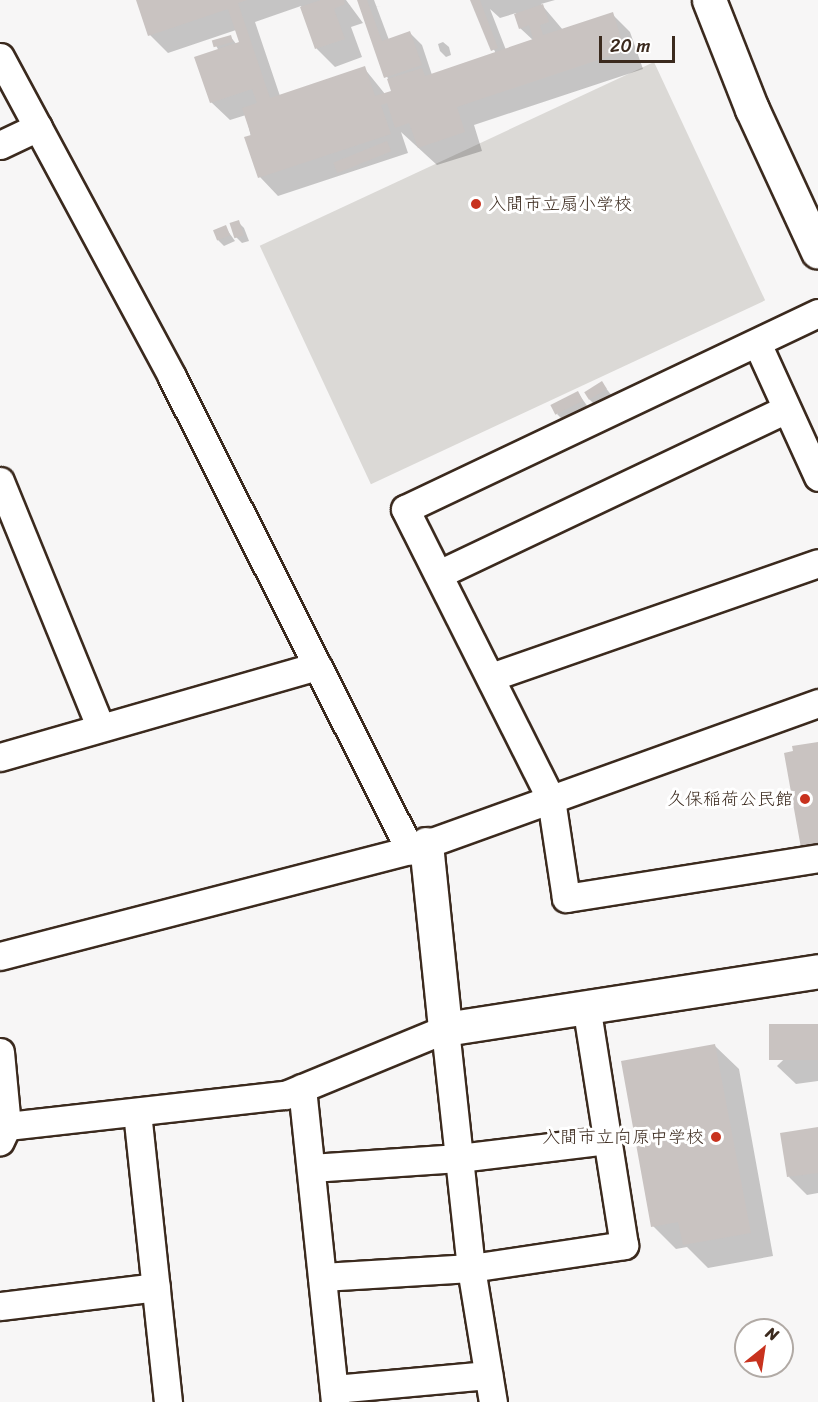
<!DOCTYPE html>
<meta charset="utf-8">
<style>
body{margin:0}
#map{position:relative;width:818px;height:1402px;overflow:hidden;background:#f7f6f6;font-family:Sriracha,"Klee One",sans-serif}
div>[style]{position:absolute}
.green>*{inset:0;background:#dbd9d6;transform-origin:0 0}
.shadow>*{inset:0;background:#0003}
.building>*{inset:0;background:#c9c3c1;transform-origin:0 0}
.roads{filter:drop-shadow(2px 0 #3b2a1e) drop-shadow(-2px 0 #3b2a1e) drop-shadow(0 2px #3b2a1e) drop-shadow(0 -2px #3b2a1e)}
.minor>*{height:27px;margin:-13.5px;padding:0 13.5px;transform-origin:13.5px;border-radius:13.5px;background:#fff}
.tertiary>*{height:33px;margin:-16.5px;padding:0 16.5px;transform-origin:16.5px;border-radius:16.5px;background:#fff}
.dots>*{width:16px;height:16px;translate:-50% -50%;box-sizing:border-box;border:3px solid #fff;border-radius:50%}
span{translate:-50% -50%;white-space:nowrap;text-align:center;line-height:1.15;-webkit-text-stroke:6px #fff;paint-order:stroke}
.poi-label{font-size:18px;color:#3b2a1e}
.left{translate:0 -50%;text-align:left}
.right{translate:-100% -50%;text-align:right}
.north{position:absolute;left:734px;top:1318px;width:60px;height:60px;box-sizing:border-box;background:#fff;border:2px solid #b1aaa5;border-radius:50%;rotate:30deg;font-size:16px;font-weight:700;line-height:24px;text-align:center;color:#3b2a1e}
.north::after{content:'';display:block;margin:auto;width:21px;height:27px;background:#c8321e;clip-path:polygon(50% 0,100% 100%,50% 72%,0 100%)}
.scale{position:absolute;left:599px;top:36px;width:76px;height:27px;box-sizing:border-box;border:3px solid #3b2a1e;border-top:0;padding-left:8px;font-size:18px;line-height:21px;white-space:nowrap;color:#3b2a1e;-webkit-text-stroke:4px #fff;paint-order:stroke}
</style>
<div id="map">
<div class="green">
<i style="left:654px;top:62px;width:263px;height:435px;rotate:65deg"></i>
</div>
<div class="shadow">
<i style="clip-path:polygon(evenodd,138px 0,346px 0,363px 23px,351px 27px,362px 57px,335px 67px,317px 49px,301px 6px,255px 22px,280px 96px,364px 68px,385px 94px,393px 92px,358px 0,374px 0,389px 40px,410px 33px,422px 45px,432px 75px,496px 54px,472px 0,555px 0,541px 4px,563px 30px,612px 14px,630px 32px,643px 69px,474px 125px,482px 151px,437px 165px,401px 132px,408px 153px,278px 196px,260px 177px,246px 115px,230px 120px,211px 102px,219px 51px,214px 42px,230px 36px,237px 45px,241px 43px,236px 30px,168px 53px,150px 35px,138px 0,490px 9px,500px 18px,516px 13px,520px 28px,534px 41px,506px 50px,490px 9px)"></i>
<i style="clip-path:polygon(443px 42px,449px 47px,451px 55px,446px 57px,440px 51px,438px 44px)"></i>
<i style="clip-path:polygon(238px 222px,244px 228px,249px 241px,242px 243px,236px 237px)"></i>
<i style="clip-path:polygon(225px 227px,235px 241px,224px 246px,218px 240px)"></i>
<i style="clip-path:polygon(602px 383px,612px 396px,595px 405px,589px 399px)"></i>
<i style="clip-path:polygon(578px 393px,588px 407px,563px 420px,557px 414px)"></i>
<i style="clip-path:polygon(818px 1026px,818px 1081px,796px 1084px,777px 1066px)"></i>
<i style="clip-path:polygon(715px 1046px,739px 1069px,773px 1256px,708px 1268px,687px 1247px,676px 1249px,653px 1226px)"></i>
<i style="clip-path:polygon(818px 1129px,818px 1193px,807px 1195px,789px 1177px)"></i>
</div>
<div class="building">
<i style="clip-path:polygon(136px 0,247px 0,238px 3px,270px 98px,365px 66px,375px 96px,391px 91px,387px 79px,422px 68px,425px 76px,533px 39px,529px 25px,519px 29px,514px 14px,543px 4px,549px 22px,540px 25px,543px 35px,613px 12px,625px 51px,457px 107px,465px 132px,418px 148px,409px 123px,395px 128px,387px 103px,381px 105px,391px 134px,258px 178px,244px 137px,251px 135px,242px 108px,257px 103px,252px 89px,210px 103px,194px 57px,239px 42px,228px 9px,148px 36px)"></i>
<i style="clip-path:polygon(321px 0,344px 0,345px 4px,334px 9px,345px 39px,315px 49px,300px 7px)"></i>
<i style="clip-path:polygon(357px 0,367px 0,382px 41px,410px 31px,422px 65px,384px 78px)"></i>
<i style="clip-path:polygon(470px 0,480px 0,498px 48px,491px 51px)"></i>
<i style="left:231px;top:35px;width:7px;height:20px;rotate:74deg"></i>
<i style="left:387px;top:141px;width:11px;height:58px;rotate:68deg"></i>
<i style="left:239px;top:220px;width:16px;height:10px;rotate:72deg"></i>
<i style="left:226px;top:225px;width:11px;height:14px;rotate:68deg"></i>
<i style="left:602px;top:381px;width:9px;height:21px;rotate:58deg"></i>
<i style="left:578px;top:391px;width:11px;height:31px;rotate:63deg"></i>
<i style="clip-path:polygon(818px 742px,818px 845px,801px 848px,784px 753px,793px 751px,792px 746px)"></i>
<i style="left:818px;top:1024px;width:36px;height:49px;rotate:90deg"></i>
<i style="clip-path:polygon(715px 1044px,751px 1233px,683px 1245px,678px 1222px,651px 1227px,621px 1061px)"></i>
<i style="clip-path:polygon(818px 1127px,818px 1173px,787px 1177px,780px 1133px)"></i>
</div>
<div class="roads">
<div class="minor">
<i style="left:0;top:57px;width:363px;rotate:61.7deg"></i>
<i style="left:172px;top:377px;width:530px;rotate:63.29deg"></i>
<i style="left:0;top:145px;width:42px;rotate:-25.3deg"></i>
<i style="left:818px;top:313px;width:457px;rotate:154.6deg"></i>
<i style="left:405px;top:509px;width:325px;rotate:63.3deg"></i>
<i style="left:551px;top:799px;width:100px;rotate:81.4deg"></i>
<i style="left:566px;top:898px;width:255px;rotate:-9deg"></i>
<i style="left:757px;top:343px;width:147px;rotate:65.5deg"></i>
<i style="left:0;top:481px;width:265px;rotate:67.8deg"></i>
<i style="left:439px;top:574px;width:384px;rotate:-25.4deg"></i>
<i style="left:491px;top:677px;width:346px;rotate:-19.2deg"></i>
<i style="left:0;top:757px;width:330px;rotate:-16deg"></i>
<i style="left:0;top:956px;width:423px;rotate:-14.5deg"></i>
<i style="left:410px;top:850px;width:434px;rotate:-19.8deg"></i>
<i style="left:0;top:1052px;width:74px;rotate:84.6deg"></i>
<i style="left:7px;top:1126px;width:17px;rotate:115deg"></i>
<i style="left:302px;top:1088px;width:316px;rotate:84deg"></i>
<i style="left:137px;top:1112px;width:292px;rotate:83.9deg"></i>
<i style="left:7px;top:1126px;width:280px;rotate:-6.4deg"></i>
<i style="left:285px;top:1095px;width:173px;rotate:-22.4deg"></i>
<i style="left:445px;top:1029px;width:240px;rotate:83.8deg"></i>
<i style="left:471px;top:1268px;width:136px;rotate:80.7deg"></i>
<i style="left:311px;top:1168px;width:148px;rotate:-3.9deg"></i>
<i style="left:459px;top:1158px;width:149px;rotate:-6.9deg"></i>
<i style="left:322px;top:1277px;width:149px;rotate:-3.5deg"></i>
<i style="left:471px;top:1268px;width:155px;rotate:-8.5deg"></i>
<i style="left:624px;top:1245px;width:242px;rotate:-99deg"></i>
<i style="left:0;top:1306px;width:157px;rotate:-6.9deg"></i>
<i style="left:334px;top:1389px;width:155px;rotate:-5.2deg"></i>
</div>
<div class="tertiary">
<i style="left:709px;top:0;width:117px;rotate:68.5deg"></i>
<i style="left:752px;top:109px;width:157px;rotate:65.2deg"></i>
<i style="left:426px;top:844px;width:186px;rotate:84.1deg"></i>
<i style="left:445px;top:1029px;width:377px;rotate:-8.8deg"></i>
</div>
</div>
<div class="dots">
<i style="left:476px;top:204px;background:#c8321e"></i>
<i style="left:805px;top:799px;background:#c8321e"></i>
<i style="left:716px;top:1137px;background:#c8321e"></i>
</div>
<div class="poi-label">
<span class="left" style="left:488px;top:204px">入間市立扇小学校</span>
<span class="right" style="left:793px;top:799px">久保稲荷公民館</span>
<span class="right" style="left:704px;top:1137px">入間市立向原中学校</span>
</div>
<div class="north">N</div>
<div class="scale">20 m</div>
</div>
